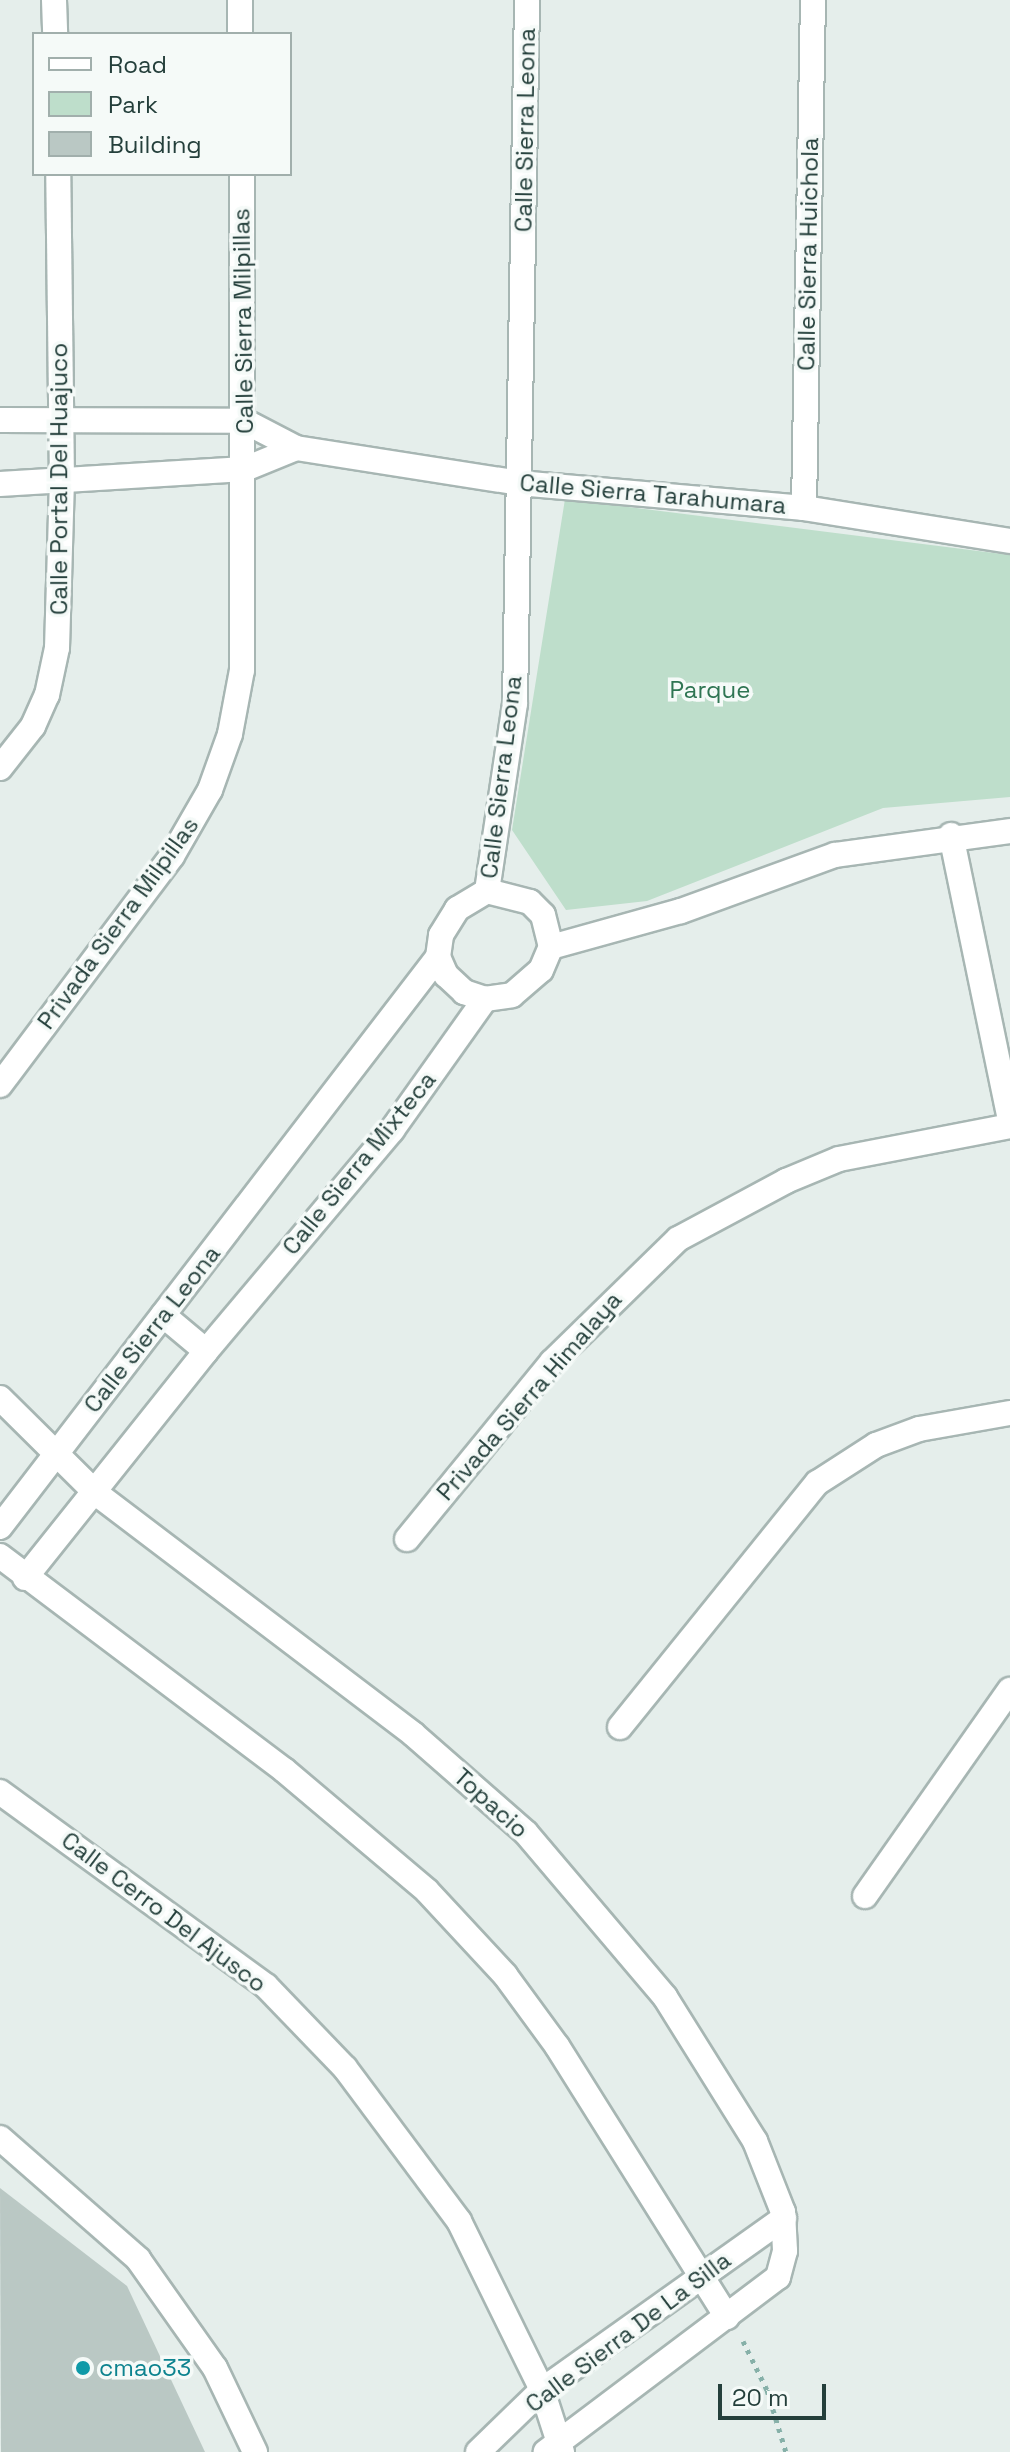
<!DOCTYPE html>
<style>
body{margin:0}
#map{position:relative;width:1010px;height:2452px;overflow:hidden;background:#e5eeeb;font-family:"Space Grotesk",sans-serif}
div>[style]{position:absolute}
.green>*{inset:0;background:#bedecb}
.building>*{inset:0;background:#bac8c4}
.path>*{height:5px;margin-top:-2.5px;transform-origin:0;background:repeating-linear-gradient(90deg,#86b0a8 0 4px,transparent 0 10px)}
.roads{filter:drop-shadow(2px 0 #a7b6b3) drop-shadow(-2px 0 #a7b6b3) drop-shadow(0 2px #a7b6b3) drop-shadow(0 -2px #a7b6b3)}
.street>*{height:24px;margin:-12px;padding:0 12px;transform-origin:12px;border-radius:12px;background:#fff}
.secondary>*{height:24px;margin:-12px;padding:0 12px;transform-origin:12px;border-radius:12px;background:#fff}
.dots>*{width:22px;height:22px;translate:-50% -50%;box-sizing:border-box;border:4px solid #f5faf8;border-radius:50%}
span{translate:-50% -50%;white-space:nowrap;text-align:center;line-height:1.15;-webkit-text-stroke:7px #f5faf8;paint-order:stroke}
.street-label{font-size:24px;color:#243f3b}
.park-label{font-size:24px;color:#2f7553}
.culture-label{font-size:24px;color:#0d838f}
.left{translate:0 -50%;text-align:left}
.legend{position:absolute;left:32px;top:32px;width:260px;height:144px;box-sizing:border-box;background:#f5faf8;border:2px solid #a1afac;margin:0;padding:10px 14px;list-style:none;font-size:24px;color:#243f3b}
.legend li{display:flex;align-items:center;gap:16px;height:40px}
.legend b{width:40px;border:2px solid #a1afac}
.scale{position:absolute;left:718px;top:2384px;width:108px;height:36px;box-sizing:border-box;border:4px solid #243f3b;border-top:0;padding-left:10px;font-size:24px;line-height:28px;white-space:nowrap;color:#243f3b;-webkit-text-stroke:6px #f5faf8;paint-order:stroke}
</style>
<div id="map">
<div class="green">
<i style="clip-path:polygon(565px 499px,1010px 555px,1010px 797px,883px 808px,647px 901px,566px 910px,512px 830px)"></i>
</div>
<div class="building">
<i style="clip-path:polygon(0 2188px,127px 2286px,205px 2452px,1px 2452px)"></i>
</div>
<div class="path">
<i style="left:743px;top:2341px;width:55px;rotate:63.9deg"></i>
<i style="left:767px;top:2390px;width:65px;rotate:73deg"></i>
</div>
<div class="roads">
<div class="street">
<i style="left:54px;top:0;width:34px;rotate:88deg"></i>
<i style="left:240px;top:0;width:34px;rotate:90deg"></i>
<i style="left:0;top:420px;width:244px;rotate:0.2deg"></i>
<i style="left:244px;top:421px;width:59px;rotate:27.4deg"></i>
<i style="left:296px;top:448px;width:226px;rotate:8.9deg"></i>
<i style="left:519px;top:483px;width:286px;rotate:5deg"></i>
<i style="left:804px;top:508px;width:209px;rotate:9.1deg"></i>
<i style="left:0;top:484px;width:245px;rotate:-3.5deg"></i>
<i style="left:245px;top:469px;width:55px;rotate:-22.4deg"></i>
<i style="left:804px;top:508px;width:508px;rotate:-88.99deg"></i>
<i style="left:0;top:768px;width:53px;rotate:-51.8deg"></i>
<i style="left:33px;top:726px;width:34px;rotate:-66deg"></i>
<i style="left:47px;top:695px;width:48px;rotate:-78deg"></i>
<i style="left:57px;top:648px;width:167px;rotate:-88.3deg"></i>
<i style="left:62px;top:481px;width:307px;rotate:-90.7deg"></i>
<i style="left:951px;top:835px;width:292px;rotate:78.3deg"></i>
<i style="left:487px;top:891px;width:44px;rotate:14.3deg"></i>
<i style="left:530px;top:902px;width:18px;rotate:45deg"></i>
<i style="left:543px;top:915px;width:33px;rotate:76deg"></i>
<i style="left:551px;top:947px;width:135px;rotate:-15.5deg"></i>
<i style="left:681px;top:911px;width:164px;rotate:-20deg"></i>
<i style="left:835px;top:855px;width:177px;rotate:-7.8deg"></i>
<i style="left:438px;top:957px;width:20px;rotate:66deg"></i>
<i style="left:446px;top:975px;width:25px;rotate:43deg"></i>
<i style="left:464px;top:992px;width:22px;rotate:18deg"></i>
<i style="left:485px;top:999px;width:27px;rotate:-8deg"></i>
<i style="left:512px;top:995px;width:38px;rotate:-41deg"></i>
<i style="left:541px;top:970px;width:25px;rotate:-67deg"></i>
<i style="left:0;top:1085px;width:286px;rotate:-53.1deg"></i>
<i style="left:172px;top:856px;width:76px;rotate:-60.1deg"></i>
<i style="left:210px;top:790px;width:59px;rotate:-70.3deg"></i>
<i style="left:230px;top:734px;width:65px;rotate:-79.4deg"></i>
<i style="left:242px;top:670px;width:496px;rotate:-90deg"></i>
<i style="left:163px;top:1315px;width:56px;rotate:39.9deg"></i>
<i style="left:0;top:1527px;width:719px;rotate:-52.46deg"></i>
<i style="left:438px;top:957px;width:22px;rotate:-82deg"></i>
<i style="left:441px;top:935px;width:31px;rotate:-58deg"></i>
<i style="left:457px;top:909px;width:35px;rotate:-31deg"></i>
<i style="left:487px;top:891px;width:190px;rotate:-81.5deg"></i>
<i style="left:515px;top:703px;width:703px;rotate:-89.02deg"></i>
<i style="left:407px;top:1539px;width:229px;rotate:-50.7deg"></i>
<i style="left:552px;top:1362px;width:176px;rotate:-44.3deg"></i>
<i style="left:678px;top:1239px;width:123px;rotate:-28.2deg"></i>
<i style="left:786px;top:1181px;width:57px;rotate:-22.5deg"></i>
<i style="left:839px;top:1159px;width:174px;rotate:-10.9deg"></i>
<i style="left:25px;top:1578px;width:290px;rotate:-51.4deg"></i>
<i style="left:206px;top:1351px;width:289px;rotate:-49.9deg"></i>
<i style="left:392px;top:1130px;width:161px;rotate:-54.6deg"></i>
<i style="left:620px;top:1727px;width:314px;rotate:-51.1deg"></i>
<i style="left:817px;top:1483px;width:70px;rotate:-32.8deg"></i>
<i style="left:876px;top:1445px;width:46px;rotate:-20.4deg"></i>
<i style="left:919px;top:1429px;width:92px;rotate:-10deg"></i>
<i style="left:0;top:1792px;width:329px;rotate:36.1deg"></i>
<i style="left:266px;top:1986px;width:114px;rotate:46.1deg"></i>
<i style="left:345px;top:2068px;width:191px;rotate:53.3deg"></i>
<i style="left:459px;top:2221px;width:188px;rotate:63.8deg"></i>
<i style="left:542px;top:2390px;width:65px;rotate:72.1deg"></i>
<i style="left:865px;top:1896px;width:252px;rotate:-54.9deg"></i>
<i style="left:0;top:2138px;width:184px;rotate:41.2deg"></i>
<i style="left:138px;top:2259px;width:133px;rotate:54.8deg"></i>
<i style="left:215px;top:2368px;width:93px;rotate:64.5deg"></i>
</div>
<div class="secondary">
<i style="left:0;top:1398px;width:136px;rotate:44.7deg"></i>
<i style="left:97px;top:1494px;width:397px;rotate:37.2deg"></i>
<i style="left:413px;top:1734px;width:150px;rotate:41.2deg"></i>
<i style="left:526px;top:1833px;width:215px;rotate:49.7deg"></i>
<i style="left:665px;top:1997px;width:170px;rotate:58deg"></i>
<i style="left:755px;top:2141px;width:76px;rotate:68.5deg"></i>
<i style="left:783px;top:2212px;width:39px;rotate:87deg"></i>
<i style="left:785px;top:2251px;width:27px;rotate:105deg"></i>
<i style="left:778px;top:2277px;width:291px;rotate:143deg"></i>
<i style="left:0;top:1556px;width:356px;rotate:37deg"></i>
<i style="left:284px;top:1770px;width:187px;rotate:40.2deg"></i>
<i style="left:427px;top:1891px;width:115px;rotate:47.1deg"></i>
<i style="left:505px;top:1975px;width:88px;rotate:53.8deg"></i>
<i style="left:557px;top:2046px;width:320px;rotate:57.9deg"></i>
<i style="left:478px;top:2452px;width:89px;rotate:-44.1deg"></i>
<i style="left:542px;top:2390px;width:297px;rotate:-35.4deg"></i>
</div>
</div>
<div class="dots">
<i style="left:83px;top:2368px;background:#0f9aa8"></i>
</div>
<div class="street-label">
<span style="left:525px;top:130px;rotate:-89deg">Calle Sierra Leona</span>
<span style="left:808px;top:254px;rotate:-89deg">Calle Sierra Huichola</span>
<span style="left:243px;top:321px;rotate:-91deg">Calle Sierra Milpillas</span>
<span style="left:59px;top:479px;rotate:-90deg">Calle Portal Del Huajuco</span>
<span style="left:653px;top:494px;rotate:5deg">Calle Sierra Tarahumara</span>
<span style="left:501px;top:777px;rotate:-83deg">Calle Sierra Leona</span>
<span style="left:118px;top:923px;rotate:-54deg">Privada Sierra Milpillas</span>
<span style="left:359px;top:1163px;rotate:-51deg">Calle Sierra Mixteca</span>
<span style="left:152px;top:1329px;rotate:-52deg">Calle Sierra Leona</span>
<span style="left:529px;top:1396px;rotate:-49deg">Privada Sierra Himalaya</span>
<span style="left:491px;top:1803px;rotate:42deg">Topacio</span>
<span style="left:164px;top:1912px;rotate:37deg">Calle Cerro Del Ajusco</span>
<span style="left:628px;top:2332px;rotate:-37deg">Calle Sierra De La Silla</span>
</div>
<div class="park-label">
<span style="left:710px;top:690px">Parque</span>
</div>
<div class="culture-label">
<span class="left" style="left:99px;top:2368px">cmao33</span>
</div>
<ul class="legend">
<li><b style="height:10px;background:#fff"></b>Road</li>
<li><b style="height:22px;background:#bedecb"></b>Park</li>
<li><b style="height:22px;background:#bac8c4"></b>Building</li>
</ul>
<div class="scale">20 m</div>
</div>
